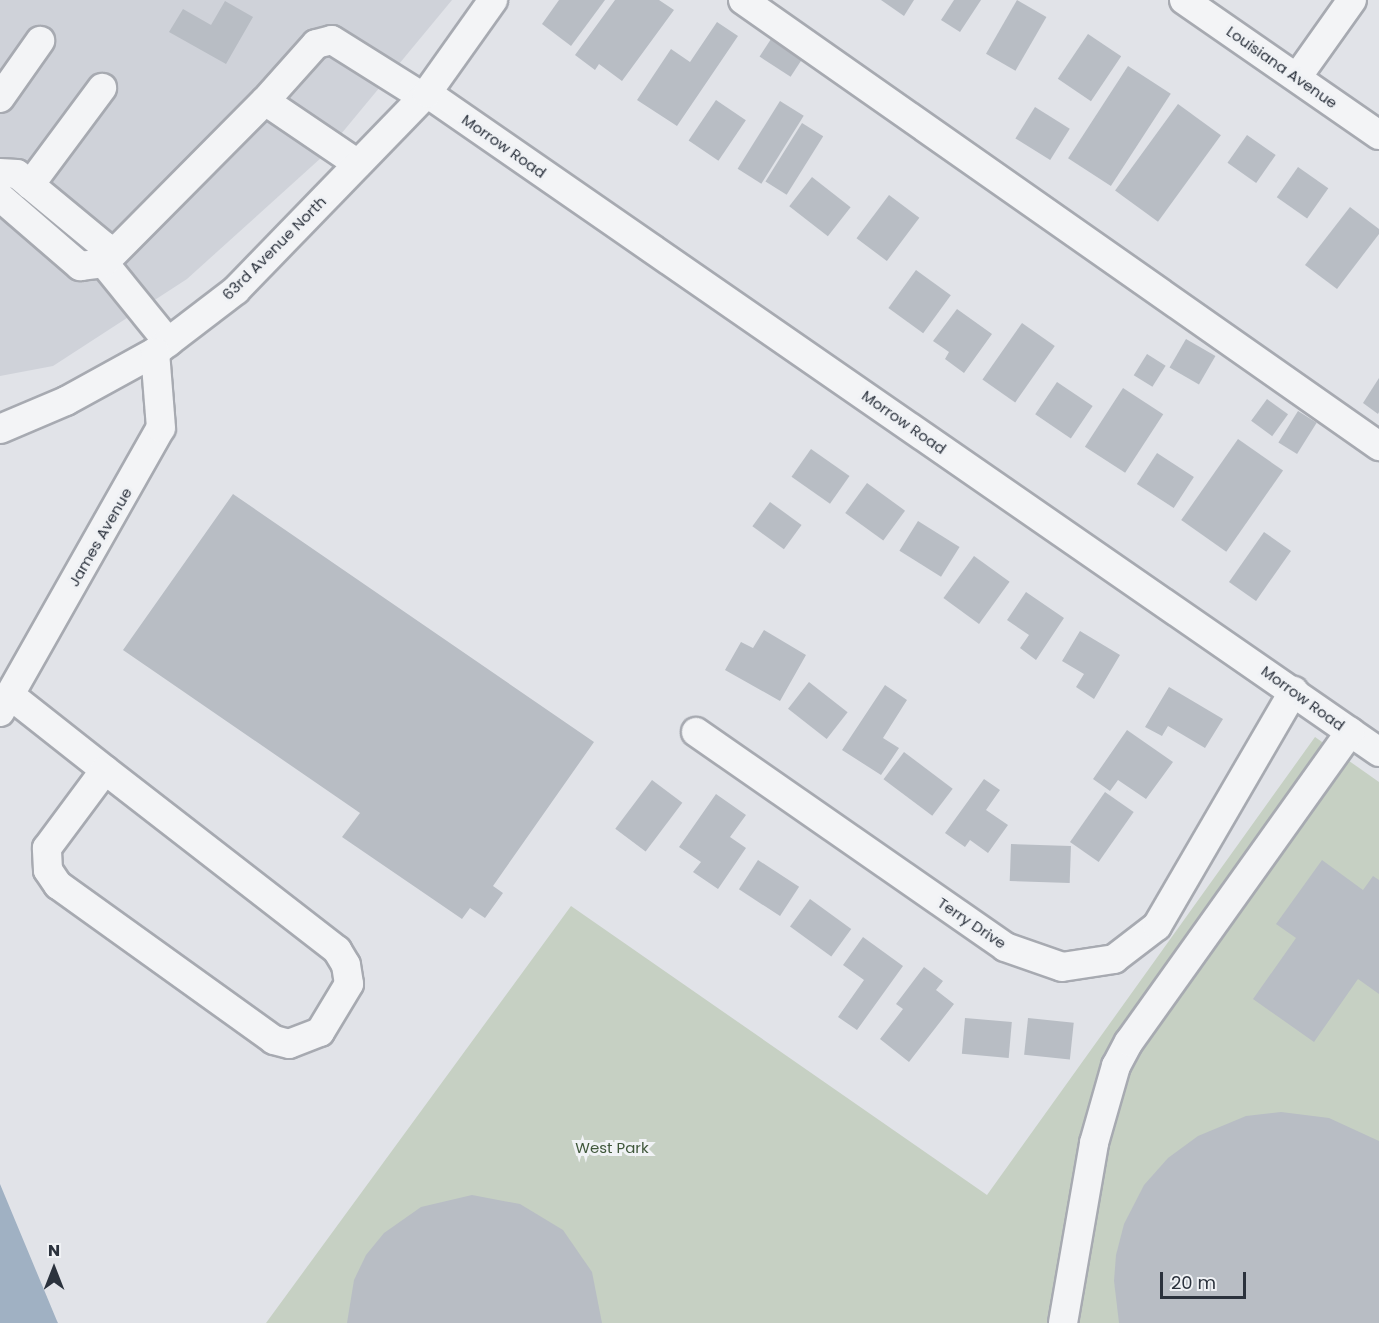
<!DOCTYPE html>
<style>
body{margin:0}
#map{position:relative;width:1379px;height:1323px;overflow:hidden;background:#e1e3e8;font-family:Poppins,sans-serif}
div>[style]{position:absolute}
.built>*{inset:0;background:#cfd2d9}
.green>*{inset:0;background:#c6d0c3}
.water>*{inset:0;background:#a0b1c3}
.building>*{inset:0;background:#b8bdc4;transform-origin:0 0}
.roads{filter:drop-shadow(2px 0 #a7aab1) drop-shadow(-2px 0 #a7aab1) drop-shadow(0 2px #a7aab1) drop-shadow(0 -2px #a7aab1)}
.minor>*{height:28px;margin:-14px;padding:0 14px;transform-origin:14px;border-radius:14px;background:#f3f4f6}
span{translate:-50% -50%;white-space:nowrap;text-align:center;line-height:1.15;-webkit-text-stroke:6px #f0f2f5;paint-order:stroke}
.street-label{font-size:15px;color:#2b323d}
.park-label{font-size:15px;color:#3f573a}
.north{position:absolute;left:24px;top:1239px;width:60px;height:60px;-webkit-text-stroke:4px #f0f2f5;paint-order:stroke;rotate:0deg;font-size:16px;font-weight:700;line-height:24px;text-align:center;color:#2b323d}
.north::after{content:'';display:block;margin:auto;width:21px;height:27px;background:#2b323d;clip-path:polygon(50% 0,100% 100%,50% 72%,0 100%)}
.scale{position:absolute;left:1160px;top:1272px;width:86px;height:27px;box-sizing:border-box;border:3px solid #2b323d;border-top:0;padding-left:8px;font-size:18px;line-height:21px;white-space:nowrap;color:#2b323d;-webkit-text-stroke:4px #f0f2f5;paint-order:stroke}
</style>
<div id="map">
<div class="built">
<i style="clip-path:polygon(0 0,452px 0,322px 157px,187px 279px,53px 366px,0 376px)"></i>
</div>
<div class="green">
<i style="clip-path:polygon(1315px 737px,1379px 782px,1379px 1323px,266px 1323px,571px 906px,987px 1195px)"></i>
</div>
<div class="water">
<i style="clip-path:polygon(0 1184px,57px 1321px,58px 1323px,0 1323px)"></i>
</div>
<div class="building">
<i style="clip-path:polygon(559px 0,605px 0,571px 46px,542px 24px)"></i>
<i style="clip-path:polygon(615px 0,659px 0,674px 10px,622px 81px,599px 64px,595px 70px,575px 55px)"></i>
<i style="clip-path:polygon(881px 0,914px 0,904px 16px)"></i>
<i style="clip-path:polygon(954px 0,981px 0,960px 32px,941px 20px)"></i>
<i style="left:1017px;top:0;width:34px;height:62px;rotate:30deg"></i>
<i style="clip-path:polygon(225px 1px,253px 17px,226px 64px,169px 32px,183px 9px,211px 25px)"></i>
<i style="clip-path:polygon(717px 22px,738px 36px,677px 126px,637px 100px,671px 49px,690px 62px)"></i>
<i style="left:1088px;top:34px;width:40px;height:54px;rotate:34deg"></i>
<i style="left:771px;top:39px;width:37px;height:21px;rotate:33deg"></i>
<i style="left:1128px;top:66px;width:51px;height:110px;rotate:33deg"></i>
<i style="left:716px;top:100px;width:36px;height:49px;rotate:34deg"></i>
<i style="left:780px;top:101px;width:28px;height:80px;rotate:32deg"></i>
<i style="left:1178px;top:104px;width:53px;height:107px;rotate:36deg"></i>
<i style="left:1035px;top:107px;width:41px;height:37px;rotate:32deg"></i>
<i style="left:802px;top:123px;width:25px;height:69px;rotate:32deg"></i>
<i style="left:1247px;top:135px;width:35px;height:34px;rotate:35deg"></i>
<i style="left:1298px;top:167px;width:37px;height:37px;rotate:35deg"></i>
<i style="left:812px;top:177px;width:49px;height:37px;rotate:38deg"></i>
<i style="left:889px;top:195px;width:38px;height:54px;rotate:37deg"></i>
<i style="clip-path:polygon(1350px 207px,1379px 229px,1379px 234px,1337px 289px,1305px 265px)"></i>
<i style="left:916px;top:270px;width:43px;height:47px;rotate:36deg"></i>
<i style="clip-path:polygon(957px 309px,992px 334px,964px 373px,945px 359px,949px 352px,933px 341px)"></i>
<i style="left:1022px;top:323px;width:40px;height:69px;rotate:35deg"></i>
<i style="left:1186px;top:339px;width:34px;height:33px;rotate:30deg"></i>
<i style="left:1147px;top:354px;width:22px;height:25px;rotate:32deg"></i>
<i style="clip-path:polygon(1379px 378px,1379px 412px,1378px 414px,1363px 403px)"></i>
<i style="left:1057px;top:382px;width:43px;height:39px;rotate:34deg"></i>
<i style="left:1123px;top:388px;width:48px;height:70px;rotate:33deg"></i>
<i style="left:1267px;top:399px;width:26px;height:27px;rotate:36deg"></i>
<i style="left:1298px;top:411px;width:22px;height:37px;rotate:32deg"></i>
<i style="left:1238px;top:439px;width:55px;height:99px;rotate:35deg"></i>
<i style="left:811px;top:449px;width:47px;height:34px;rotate:35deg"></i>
<i style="left:1157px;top:453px;width:44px;height:37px;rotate:33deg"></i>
<i style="left:867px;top:483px;width:47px;height:37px;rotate:36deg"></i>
<i style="clip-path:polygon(233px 494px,594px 742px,493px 886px,503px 893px,485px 918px,470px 908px,462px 919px,342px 837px,360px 813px,123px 650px)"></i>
<i style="left:770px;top:502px;width:39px;height:30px;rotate:36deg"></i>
<i style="left:918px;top:521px;width:49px;height:35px;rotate:32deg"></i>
<i style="left:1264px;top:532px;width:33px;height:61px;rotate:35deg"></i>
<i style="left:974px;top:556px;width:44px;height:52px;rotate:36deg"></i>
<i style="clip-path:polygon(1026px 592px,1064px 618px,1036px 660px,1020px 648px,1029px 635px,1007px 620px)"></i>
<i style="clip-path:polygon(764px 630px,806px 655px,780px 701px,725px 670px,741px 642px,753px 648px)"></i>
<i style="clip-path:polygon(1080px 631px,1120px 655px,1094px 699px,1076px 687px,1084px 674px,1062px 661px)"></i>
<i style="left:809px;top:682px;width:49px;height:34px;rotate:38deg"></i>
<i style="clip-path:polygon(885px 685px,907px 700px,883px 738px,899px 748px,881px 775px,842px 750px)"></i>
<i style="clip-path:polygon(1169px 687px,1223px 719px,1205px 748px,1168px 726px,1162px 736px,1145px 727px)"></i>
<i style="clip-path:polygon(1127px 730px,1173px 762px,1146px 799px,1118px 780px,1110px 791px,1093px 779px)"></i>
<i style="left:904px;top:752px;width:61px;height:34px;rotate:37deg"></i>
<i style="clip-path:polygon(984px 779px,1000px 790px,986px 810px,1008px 825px,988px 853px,970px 840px,965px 847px,945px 833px)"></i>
<i style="left:652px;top:780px;width:38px;height:61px;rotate:37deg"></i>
<i style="left:1105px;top:792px;width:35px;height:61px;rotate:35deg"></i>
<i style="clip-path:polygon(716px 794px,746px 815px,730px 837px,746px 848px,718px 889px,693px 872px,701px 862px,679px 847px)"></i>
<i style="left:1011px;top:844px;width:60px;height:37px;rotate:2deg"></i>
<i style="left:758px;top:860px;width:49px;height:35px;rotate:33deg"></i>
<i style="clip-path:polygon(1322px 860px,1363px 890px,1373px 876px,1379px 880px,1379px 994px,1358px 979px,1314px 1042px,1253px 999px,1296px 938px,1276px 924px)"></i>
<i style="left:810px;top:899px;width:51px;height:34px;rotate:36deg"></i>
<i style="clip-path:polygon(863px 937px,903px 966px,857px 1030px,838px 1017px,864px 980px,843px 965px)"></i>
<i style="clip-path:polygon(924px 967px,943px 981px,936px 990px,954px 1004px,909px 1062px,880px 1039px,903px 1009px,896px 1004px)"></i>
<i style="left:965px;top:1018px;width:47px;height:36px;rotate:5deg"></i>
<i style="left:1028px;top:1018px;width:46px;height:37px;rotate:6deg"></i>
<i style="clip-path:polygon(1281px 1112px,1329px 1118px,1379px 1141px,1379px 1323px,1119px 1323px,1114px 1281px,1116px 1255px,1124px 1224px,1144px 1185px,1168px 1158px,1198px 1136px,1246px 1116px)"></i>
<i style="clip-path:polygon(472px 1195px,520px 1204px,563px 1230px,592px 1272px,602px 1323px,347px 1323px,354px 1280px,366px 1255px,384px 1233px,421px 1207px)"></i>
</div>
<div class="roads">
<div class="minor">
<i style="left:743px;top:0;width:777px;rotate:35.04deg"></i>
<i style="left:1184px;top:0;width:237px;rotate:34.7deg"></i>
<i style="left:1298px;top:76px;width:93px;rotate:-54.6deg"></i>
<i style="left:427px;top:93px;width:1158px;rotate:34.69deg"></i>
<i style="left:0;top:98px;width:70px;rotate:-54.9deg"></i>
<i style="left:265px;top:101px;width:76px;rotate:-48.2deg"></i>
<i style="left:316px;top:44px;width:16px;rotate:-14deg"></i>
<i style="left:332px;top:40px;width:107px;rotate:32.1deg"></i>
<i style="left:0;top:173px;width:17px;rotate:3deg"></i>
<i style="left:17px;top:174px;width:113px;rotate:39.6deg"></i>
<i style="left:104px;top:246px;width:17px;rotate:90deg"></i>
<i style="left:104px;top:263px;width:102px;rotate:51deg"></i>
<i style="left:30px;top:185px;width:121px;rotate:-53.4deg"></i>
<i style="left:0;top:197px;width:106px;rotate:40.8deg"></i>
<i style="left:80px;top:266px;width:24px;rotate:-7deg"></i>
<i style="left:104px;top:263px;width:228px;rotate:-45.2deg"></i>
<i style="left:265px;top:101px;width:112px;rotate:34.1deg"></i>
<i style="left:0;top:429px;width:72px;rotate:-23deg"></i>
<i style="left:66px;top:401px;width:102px;rotate:-28.8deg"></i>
<i style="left:155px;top:352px;width:102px;rotate:-37.4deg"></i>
<i style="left:236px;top:290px;width:274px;rotate:-45.9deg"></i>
<i style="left:427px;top:93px;width:114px;rotate:-54.6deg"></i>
<i style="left:10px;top:695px;width:121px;rotate:38.3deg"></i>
<i style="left:105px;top:770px;width:294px;rotate:37.8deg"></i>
<i style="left:337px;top:950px;width:17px;rotate:59deg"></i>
<i style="left:346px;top:965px;width:19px;rotate:81deg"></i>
<i style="left:349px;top:984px;width:56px;rotate:121.1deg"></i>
<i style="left:320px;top:1032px;width:33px;rotate:159deg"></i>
<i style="left:289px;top:1044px;width:16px;rotate:-165deg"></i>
<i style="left:274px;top:1040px;width:266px;rotate:-144.3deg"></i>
<i style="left:58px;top:885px;width:18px;rotate:-124deg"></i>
<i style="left:48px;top:870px;width:22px;rotate:-93deg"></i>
<i style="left:47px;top:848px;width:97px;rotate:-53.4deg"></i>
<i style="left:0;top:712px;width:326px;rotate:-60.5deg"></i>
<i style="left:161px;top:428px;width:76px;rotate:-94.5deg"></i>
<i style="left:696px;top:732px;width:376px;rotate:34.8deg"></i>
<i style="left:1005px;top:947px;width:60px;rotate:19.3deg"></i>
<i style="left:1062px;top:967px;width:53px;rotate:-8.7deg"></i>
<i style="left:1114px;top:959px;width:54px;rotate:-37.5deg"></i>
<i style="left:1157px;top:926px;width:272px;rotate:-59.8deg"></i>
<i style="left:1063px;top:1323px;width:183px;rotate:-80.2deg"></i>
<i style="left:1094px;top:1143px;width:80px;rotate:-74.1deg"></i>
<i style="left:1116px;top:1066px;width:27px;rotate:-62deg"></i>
<i style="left:1129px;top:1042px;width:381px;rotate:-54.5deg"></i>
</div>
</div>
<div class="street-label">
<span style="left:1282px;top:67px;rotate:35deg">Louisiana Avenue</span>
<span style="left:504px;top:146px;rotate:35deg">Morrow Road</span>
<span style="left:274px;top:248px;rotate:-45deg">63rd Avenue North</span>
<span style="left:904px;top:422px;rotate:35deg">Morrow Road</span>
<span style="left:100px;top:537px;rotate:-60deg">James Avenue</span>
<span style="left:1303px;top:698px;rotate:36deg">Morrow Road</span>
<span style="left:972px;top:923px;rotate:34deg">Terry Drive</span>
</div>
<div class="park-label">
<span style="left:612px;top:1148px">West Park</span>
</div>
<div class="north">N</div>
<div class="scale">20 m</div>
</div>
